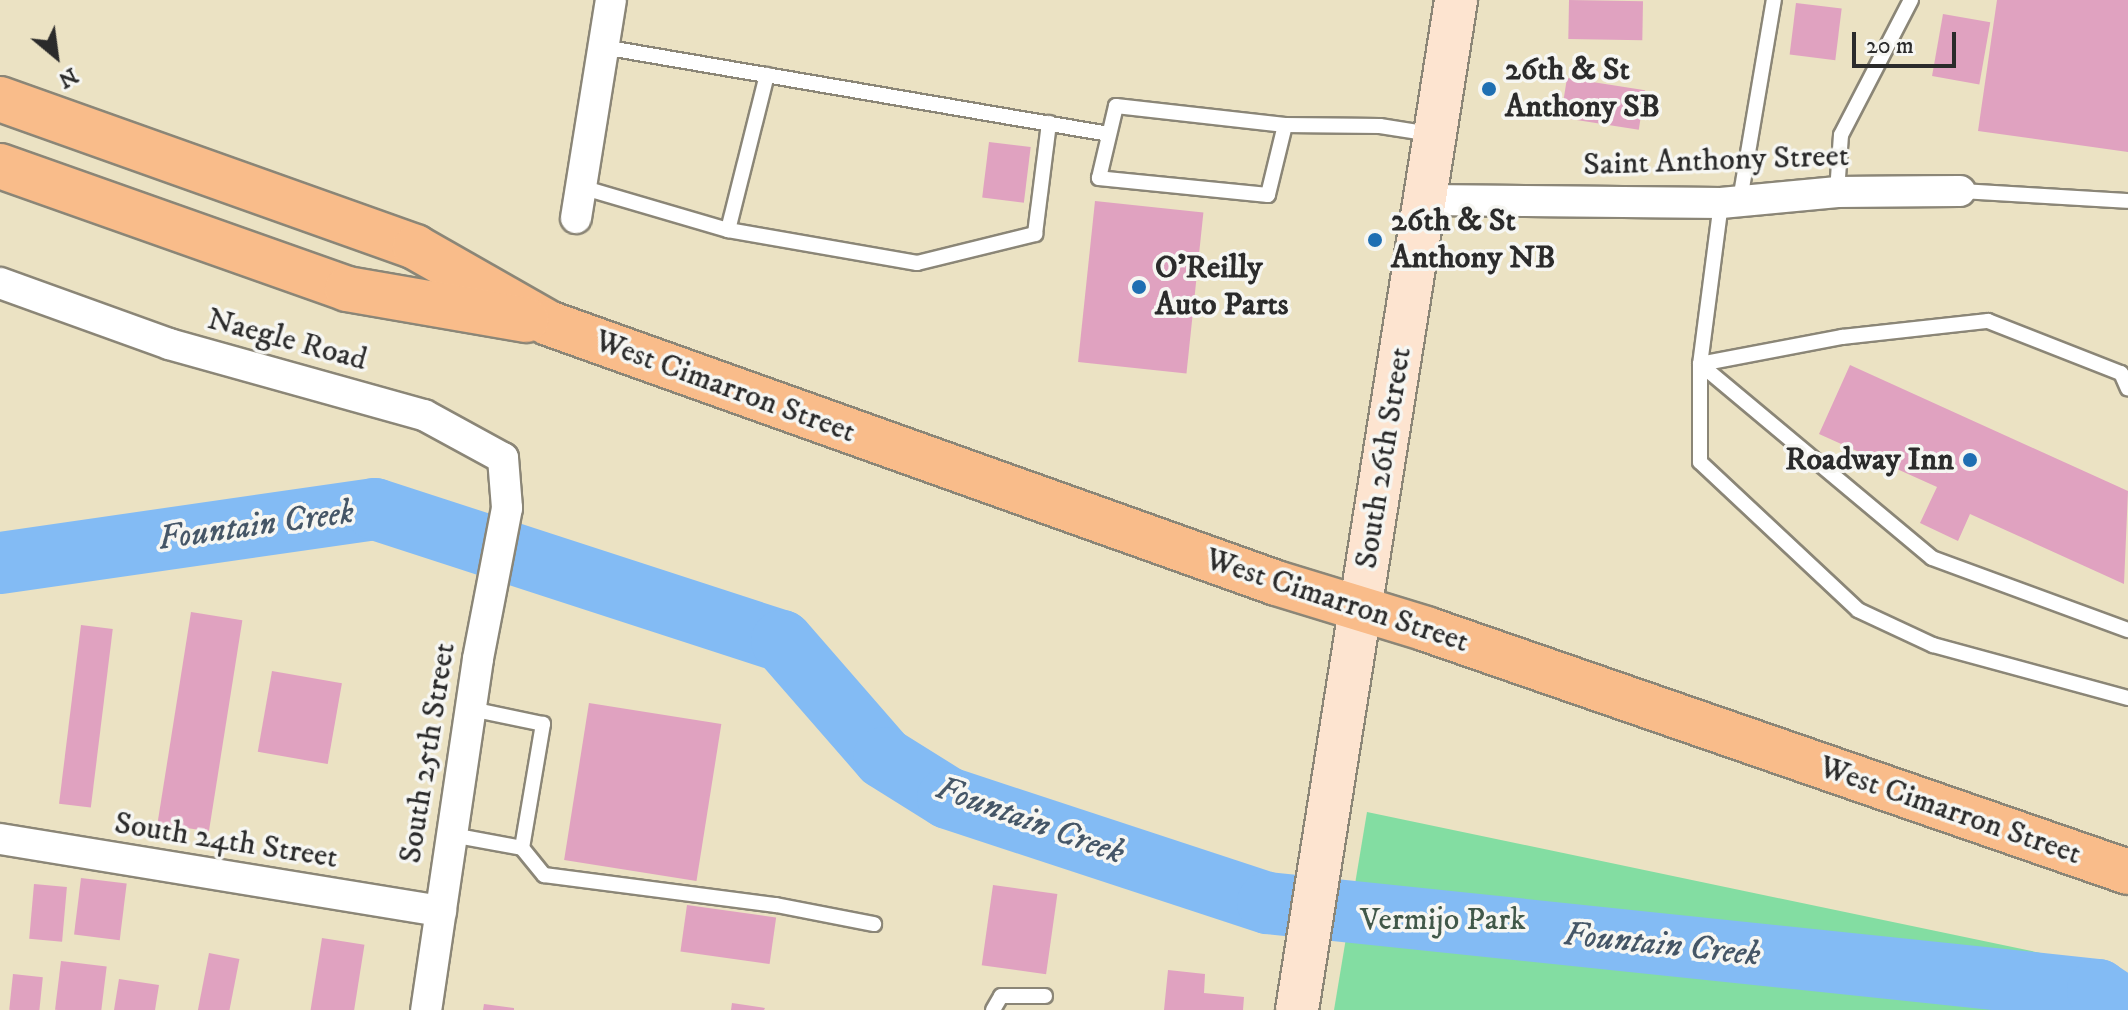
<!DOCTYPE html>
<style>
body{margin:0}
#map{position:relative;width:2128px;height:1010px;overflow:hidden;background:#ebe2c3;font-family:"IM FELL DW Pica",serif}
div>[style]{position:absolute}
.green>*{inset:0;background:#83dda2}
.river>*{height:62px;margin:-31px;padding:0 31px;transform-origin:31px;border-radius:31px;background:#83bbf4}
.building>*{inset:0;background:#e0a2c0;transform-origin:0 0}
.roads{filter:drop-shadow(2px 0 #8b8677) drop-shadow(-2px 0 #8b8677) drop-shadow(0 2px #8b8677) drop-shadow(0 -2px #8b8677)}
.lane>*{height:14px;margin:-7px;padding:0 7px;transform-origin:7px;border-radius:7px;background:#fff}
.street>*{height:30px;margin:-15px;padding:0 15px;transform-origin:15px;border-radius:15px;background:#fff}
.secondary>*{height:42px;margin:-21px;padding:0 21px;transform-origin:21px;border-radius:21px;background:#fde4d0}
.highway>*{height:44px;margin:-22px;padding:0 22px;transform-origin:22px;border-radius:22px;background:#f9bc8a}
.dots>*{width:22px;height:22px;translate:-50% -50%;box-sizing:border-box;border:4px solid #f6f6f2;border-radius:50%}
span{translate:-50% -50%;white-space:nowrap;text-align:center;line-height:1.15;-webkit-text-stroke:7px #f6f6f2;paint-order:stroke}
.poi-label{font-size:32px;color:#2b2b2b;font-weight:700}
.left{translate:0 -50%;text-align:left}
.right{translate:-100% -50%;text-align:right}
.street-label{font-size:32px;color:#2b2b2b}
.park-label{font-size:32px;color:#415849}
.water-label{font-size:34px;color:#455667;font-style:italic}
.north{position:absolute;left:16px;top:16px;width:80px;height:80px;-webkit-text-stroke:6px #f6f6f2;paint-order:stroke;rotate:151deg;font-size:22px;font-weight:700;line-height:32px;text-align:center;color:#2b2b2b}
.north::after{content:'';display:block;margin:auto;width:28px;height:36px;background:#2b2b2b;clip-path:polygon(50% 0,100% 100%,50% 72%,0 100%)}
.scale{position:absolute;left:1852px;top:32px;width:104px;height:36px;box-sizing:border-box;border:4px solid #2b2b2b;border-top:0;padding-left:10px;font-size:24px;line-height:28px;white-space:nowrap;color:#2b2b2b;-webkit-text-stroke:6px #f6f6f2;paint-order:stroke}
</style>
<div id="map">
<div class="green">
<i style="clip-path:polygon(1367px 812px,2103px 966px,2128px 976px,2128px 1010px,1334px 1010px)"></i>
</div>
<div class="river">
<i style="left:0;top:563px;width:379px;rotate:-8.2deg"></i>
<i style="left:375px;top:509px;width:428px;rotate:18deg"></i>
<i style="left:782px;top:641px;width:155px;rotate:48.9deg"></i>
<i style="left:884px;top:758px;width:75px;rotate:32deg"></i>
<i style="left:948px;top:798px;width:337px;rotate:18.2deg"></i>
<i style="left:1268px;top:903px;width:835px;rotate:5.98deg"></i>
<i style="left:2098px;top:990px;width:36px;rotate:34deg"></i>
</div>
<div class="building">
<i style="left:1569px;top:0;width:74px;height:39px;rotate:1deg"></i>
<i style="clip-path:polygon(1997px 0,2128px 0,2128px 152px,1978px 131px)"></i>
<i style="left:1796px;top:3px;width:46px;height:52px;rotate:7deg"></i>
<i style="left:1943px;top:14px;width:48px;height:63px;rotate:10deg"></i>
<i style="left:1567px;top:78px;width:79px;height:40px;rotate:9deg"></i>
<i style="left:989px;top:142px;width:42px;height:56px;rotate:7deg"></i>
<i style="left:1095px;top:201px;width:109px;height:162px;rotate:6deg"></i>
<i style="clip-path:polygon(1850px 365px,2128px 491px,2124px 584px,1970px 514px,1958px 541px,1920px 523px,1937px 487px,1819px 434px)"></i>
<i style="left:191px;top:612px;width:52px;height:214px;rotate:9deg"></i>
<i style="left:81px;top:625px;width:32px;height:180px;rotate:7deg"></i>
<i style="left:272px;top:671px;width:71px;height:82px;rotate:10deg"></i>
<i style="left:589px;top:703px;width:134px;height:159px;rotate:9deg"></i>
<i style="left:81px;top:878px;width:46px;height:57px;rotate:7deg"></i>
<i style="left:34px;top:884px;width:33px;height:55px;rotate:5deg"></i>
<i style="left:993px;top:885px;width:65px;height:81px;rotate:8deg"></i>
<i style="left:687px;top:905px;width:90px;height:47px;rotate:8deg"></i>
<i style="left:322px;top:938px;width:43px;height:73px;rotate:9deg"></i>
<i style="left:209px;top:953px;width:31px;height:58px;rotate:11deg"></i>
<i style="left:61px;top:961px;width:46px;height:49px;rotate:7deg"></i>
<i style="clip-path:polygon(1168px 970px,1205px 974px,1204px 993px,1244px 997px,1243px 1010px,1164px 1010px)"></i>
<i style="left:13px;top:974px;width:30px;height:36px;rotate:6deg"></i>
<i style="clip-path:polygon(119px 979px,159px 985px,155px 1010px,114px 1010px)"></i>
<i style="clip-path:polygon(732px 1003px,765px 1008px,764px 1010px,731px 1010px)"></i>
<i style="clip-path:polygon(484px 1004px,514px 1008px,514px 1010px,483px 1010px)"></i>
</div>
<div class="roads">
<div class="lane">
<i style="left:603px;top:47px;width:513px;rotate:9.76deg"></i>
<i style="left:1285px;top:125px;width:72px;rotate:103.7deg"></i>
<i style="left:1268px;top:195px;width:170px;rotate:-174.3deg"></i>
<i style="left:1099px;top:178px;width:74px;rotate:-76.7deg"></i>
<i style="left:1116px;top:106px;width:170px;rotate:6.4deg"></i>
<i style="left:1285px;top:125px;width:95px;rotate:0.6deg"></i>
<i style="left:1380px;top:126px;width:52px;rotate:8.9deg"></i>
<i style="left:581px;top:187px;width:153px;rotate:16.3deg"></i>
<i style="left:728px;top:230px;width:160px;rotate:-75.9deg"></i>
<i style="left:1960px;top:191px;width:168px;rotate:3.4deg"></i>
<i style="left:1837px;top:192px;width:57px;rotate:-86deg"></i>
<i style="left:1841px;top:135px;width:152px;rotate:-62.6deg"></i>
<i style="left:1740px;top:200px;width:203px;rotate:-80.4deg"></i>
<i style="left:1721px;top:203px;width:162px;rotate:97.4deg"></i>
<i style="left:1700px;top:364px;width:98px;rotate:90deg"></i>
<i style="left:1700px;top:462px;width:216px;rotate:43.1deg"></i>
<i style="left:1858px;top:610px;width:83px;rotate:25deg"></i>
<i style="left:1933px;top:645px;width:202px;rotate:15.2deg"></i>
<i style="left:728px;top:230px;width:192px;rotate:9.9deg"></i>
<i style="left:917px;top:263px;width:122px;rotate:-13.8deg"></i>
<i style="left:1035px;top:234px;width:112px;rotate:-82.8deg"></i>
<i style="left:1700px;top:364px;width:302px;rotate:39.9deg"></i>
<i style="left:1932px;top:558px;width:209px;rotate:20.2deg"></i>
<i style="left:1700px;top:364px;width:145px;rotate:-10.8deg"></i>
<i style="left:1842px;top:337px;width:147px;rotate:-6.3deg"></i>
<i style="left:1988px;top:321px;width:143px;rotate:21.4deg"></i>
<i style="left:2121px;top:373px;width:17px;rotate:66deg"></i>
<i style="left:452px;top:835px;width:71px;rotate:10.5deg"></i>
<i style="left:522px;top:848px;width:126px;rotate:-80.4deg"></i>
<i style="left:543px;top:724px;width:74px;rotate:-168.2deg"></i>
<i style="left:522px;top:848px;width:35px;rotate:51deg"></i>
<i style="left:544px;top:875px;width:234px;rotate:7.4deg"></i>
<i style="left:776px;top:905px;width:100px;rotate:11deg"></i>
<i style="left:993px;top:1010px;width:16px;rotate:-60deg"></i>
<i style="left:1001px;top:996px;width:44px"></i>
</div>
<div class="street">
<i style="left:1427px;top:200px;width:294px;rotate:0.6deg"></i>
<i style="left:1721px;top:203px;width:117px;rotate:-5.4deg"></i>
<i style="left:1837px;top:192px;width:123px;rotate:-0.5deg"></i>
<i style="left:576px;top:218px;width:221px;rotate:-80.9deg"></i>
<i style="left:0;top:283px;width:180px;rotate:19.8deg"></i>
<i style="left:169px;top:344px;width:265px;rotate:15.6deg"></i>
<i style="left:424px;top:415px;width:90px;rotate:28.6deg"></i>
<i style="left:503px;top:458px;width:50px;rotate:85.4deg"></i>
<i style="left:507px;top:508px;width:154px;rotate:100.9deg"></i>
<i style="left:478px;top:659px;width:355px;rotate:98.4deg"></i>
<i style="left:0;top:839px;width:447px;rotate:9.3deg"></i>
</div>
<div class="secondary">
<i style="left:1297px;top:1010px;width:1022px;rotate:-81.05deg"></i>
</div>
<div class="highway">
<i style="left:0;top:99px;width:441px;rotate:19.6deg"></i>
<i style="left:415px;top:247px;width:153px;rotate:29.7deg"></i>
<i style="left:548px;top:323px;width:773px;rotate:19.65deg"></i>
<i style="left:1276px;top:583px;width:157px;rotate:17deg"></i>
<i style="left:1426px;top:629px;width:743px;rotate:19.09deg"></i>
<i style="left:0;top:166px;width:368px;rotate:19.5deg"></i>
<i style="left:347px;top:289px;width:182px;rotate:9.8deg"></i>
</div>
</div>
<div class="dots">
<i style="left:1489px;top:89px;background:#1f6fb2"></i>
<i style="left:1375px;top:240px;background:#1f6fb2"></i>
<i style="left:1139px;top:287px;background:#1f6fb2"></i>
<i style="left:1970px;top:460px;background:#1f6fb2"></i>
</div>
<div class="poi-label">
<span class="left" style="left:1505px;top:89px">26th &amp; St<br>Anthony SB</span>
<span class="left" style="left:1391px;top:240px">26th &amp; St<br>Anthony NB</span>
<span class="left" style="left:1155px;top:287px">O'Reilly<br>Auto Parts</span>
<span class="right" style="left:1954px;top:460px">Roadway Inn</span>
</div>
<div class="street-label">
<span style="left:1716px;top:161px;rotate:-2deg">Saint Anthony Street</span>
<span style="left:287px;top:340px;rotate:15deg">Naegle Road</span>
<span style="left:725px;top:387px;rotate:20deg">West Cimarron Street</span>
<span style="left:1384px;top:458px;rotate:-81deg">South 26th Street</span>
<span style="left:1337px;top:601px;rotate:18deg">West Cimarron Street</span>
<span style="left:428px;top:753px;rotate:-81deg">South 25th Street</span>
<span style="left:1950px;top:811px;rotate:19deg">West Cimarron Street</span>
<span style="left:226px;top:841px;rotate:9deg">South 24th Street</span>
</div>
<div class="park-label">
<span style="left:1443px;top:920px">Vermijo Park</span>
</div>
<div class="water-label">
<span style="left:256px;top:526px;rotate:-8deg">Fountain Creek</span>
<span style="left:1030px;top:821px;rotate:20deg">Fountain Creek</span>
<span style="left:1662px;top:945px;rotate:6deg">Fountain Creek</span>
</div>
<div class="north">N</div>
<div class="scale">20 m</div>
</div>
